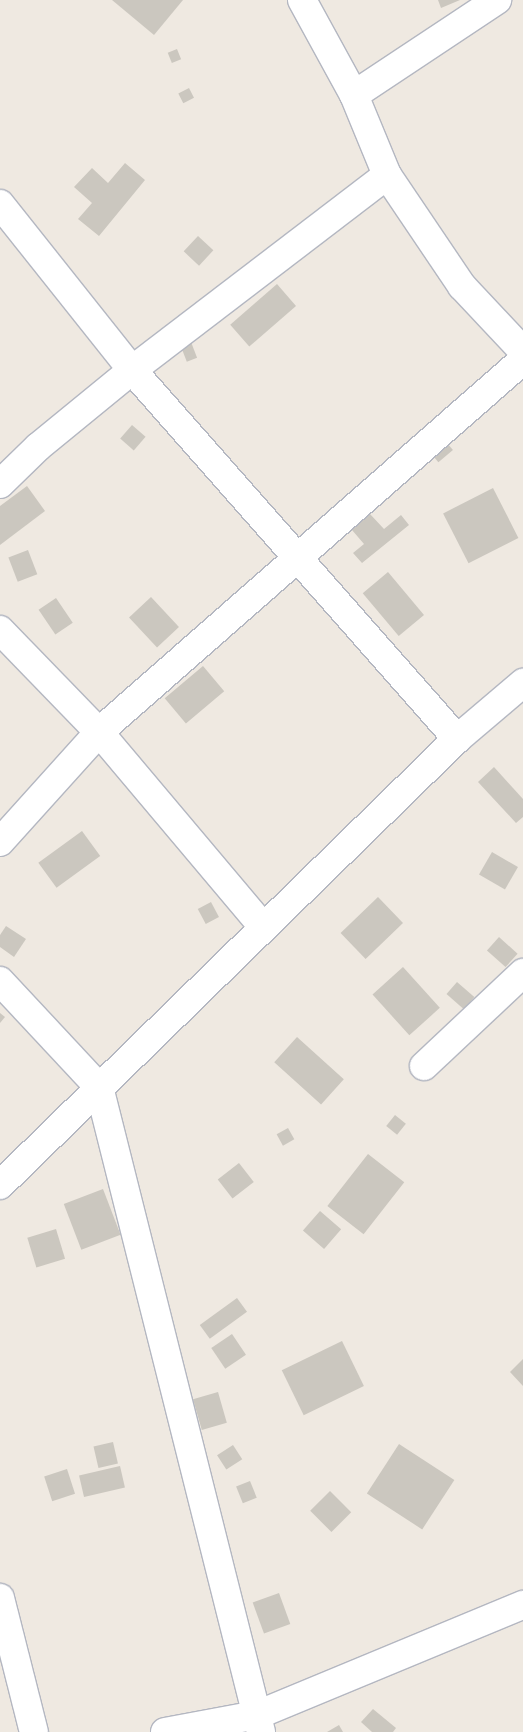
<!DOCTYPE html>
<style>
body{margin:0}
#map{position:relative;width:523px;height:1732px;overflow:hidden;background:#efe9e1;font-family:Inter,sans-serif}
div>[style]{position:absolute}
.building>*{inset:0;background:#cbc7bf;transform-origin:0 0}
.roads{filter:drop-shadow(1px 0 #b4b7c1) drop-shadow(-1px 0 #b4b7c1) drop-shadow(0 1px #b4b7c1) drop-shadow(0 -1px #b4b7c1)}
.street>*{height:28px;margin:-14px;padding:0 14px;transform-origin:14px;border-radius:14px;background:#fff}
span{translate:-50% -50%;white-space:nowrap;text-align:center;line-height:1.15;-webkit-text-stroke:4px #fff;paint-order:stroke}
</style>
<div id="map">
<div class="building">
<i style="clip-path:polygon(112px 0,183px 0,154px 35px)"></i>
<i style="clip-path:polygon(438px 0,460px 0,441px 8px)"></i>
<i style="left:177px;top:49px;width:11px;height:10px;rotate:68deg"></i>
<i style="left:189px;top:88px;width:11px;height:12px;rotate:63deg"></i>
<i style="clip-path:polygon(125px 163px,145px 180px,99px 236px,78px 219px,92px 203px,74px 187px,92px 168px,108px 183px)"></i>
<i style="left:198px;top:236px;width:21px;height:21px;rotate:43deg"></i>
<i style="left:277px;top:284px;width:29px;height:62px;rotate:49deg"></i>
<i style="left:191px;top:342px;width:17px;height:11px;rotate:69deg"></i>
<i style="left:132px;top:425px;width:18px;height:18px;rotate:41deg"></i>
<i style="left:442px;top:437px;width:17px;height:19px;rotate:50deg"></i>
<i style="clip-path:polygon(27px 486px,45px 511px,0 545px,0 506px)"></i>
<i style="left:493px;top:488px;width:56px;height:56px;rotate:63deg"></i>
<i style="clip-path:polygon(370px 514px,384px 529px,401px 515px,409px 525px,362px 563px,353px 553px,364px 544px,352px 530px)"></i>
<i style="left:28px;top:550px;width:26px;height:21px;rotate:69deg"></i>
<i style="left:388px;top:572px;width:56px;height:33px;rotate:50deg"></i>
<i style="left:151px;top:597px;width:41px;height:30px;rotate:47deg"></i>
<i style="left:56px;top:598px;width:30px;height:21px;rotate:56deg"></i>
<i style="left:203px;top:666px;width:33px;height:50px;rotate:50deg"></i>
<i style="clip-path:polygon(494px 767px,523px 799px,523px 817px,516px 823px,478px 782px)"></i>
<i style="left:82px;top:831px;width:31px;height:54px;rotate:54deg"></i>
<i style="left:492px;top:852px;width:30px;height:26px;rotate:30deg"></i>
<i style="left:378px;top:897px;width:36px;height:52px;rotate:46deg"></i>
<i style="left:211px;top:902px;width:17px;height:15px;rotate:62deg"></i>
<i style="clip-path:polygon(6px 926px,26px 939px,14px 957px,0 947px,0 935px)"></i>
<i style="left:499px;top:937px;width:25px;height:18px;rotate:42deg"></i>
<i style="left:403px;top:967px;width:55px;height:41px;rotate:48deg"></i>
<i style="left:457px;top:982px;width:23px;height:16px;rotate:41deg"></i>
<i style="clip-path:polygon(0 1013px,5px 1017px,0 1023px)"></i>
<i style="left:297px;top:1037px;width:63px;height:34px;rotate:42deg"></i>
<i style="left:395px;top:1115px;width:14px;height:14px;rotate:39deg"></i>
<i style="left:288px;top:1128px;width:13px;height:13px;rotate:61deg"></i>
<i style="left:368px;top:1154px;width:46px;height:66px;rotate:38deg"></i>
<i style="left:239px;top:1163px;width:24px;height:27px;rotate:52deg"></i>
<i style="left:103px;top:1189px;width:49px;height:42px;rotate:69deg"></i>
<i style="left:320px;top:1211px;width:28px;height:26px;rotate:41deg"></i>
<i style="left:56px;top:1229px;width:31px;height:30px;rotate:73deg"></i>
<i style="left:237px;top:1298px;width:17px;height:46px;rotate:54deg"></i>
<i style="left:232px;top:1334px;width:25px;height:25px;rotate:56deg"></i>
<i style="left:342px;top:1341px;width:50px;height:67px;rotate:64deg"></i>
<i style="clip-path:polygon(523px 1359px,523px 1386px,510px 1372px)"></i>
<i style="left:218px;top:1392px;width:32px;height:26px;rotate:74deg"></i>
<i style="left:113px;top:1442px;width:22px;height:20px;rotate:77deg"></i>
<i style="left:399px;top:1444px;width:66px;height:59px;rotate:33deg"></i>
<i style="left:233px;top:1445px;width:17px;height:19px;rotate:57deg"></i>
<i style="left:120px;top:1466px;width:22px;height:42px;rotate:77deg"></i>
<i style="left:67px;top:1469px;width:26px;height:24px;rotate:72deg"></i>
<i style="left:250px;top:1481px;width:18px;height:15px;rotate:68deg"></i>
<i style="left:330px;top:1491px;width:30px;height:28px;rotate:45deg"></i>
<i style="left:279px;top:1593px;width:33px;height:28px;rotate:70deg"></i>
<i style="clip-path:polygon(373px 1709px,396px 1728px,393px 1732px,372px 1732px,361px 1722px)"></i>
<i style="clip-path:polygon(339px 1725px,343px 1732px,327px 1732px)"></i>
</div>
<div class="roads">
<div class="street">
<i style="left:302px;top:0;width:108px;rotate:61.3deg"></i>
<i style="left:354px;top:95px;width:87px;rotate:67.6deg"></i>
<i style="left:387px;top:175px;width:134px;rotate:56deg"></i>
<i style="left:462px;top:286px;width:89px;rotate:46.8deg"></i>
<i style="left:354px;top:95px;width:172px;rotate:-33.6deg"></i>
<i style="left:0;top:204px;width:212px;rotate:51.5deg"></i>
<i style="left:132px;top:370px;width:492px;rotate:48.6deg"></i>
<i style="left:0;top:484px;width:53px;rotate:-44.2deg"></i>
<i style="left:38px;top:447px;width:122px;rotate:-39.3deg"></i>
<i style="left:132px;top:370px;width:321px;rotate:-37.4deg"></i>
<i style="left:0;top:630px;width:142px;rotate:45.9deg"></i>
<i style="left:99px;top:732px;width:255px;rotate:49.9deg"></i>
<i style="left:0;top:842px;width:148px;rotate:-48deg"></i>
<i style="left:99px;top:732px;width:564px;rotate:-41.26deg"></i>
<i style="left:0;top:981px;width:145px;rotate:47deg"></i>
<i style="left:99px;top:1087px;width:665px;rotate:75.9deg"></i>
<i style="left:424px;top:1066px;width:136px;rotate:-43.2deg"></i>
<i style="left:0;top:1185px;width:639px;rotate:-44.3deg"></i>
<i style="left:457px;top:739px;width:87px;rotate:-40.3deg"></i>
<i style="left:0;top:1598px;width:138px;rotate:75.8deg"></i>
<i style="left:165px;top:1732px;width:94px;rotate:-10.5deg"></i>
<i style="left:257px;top:1715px;width:288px;rotate:-22.5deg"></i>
</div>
</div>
</div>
